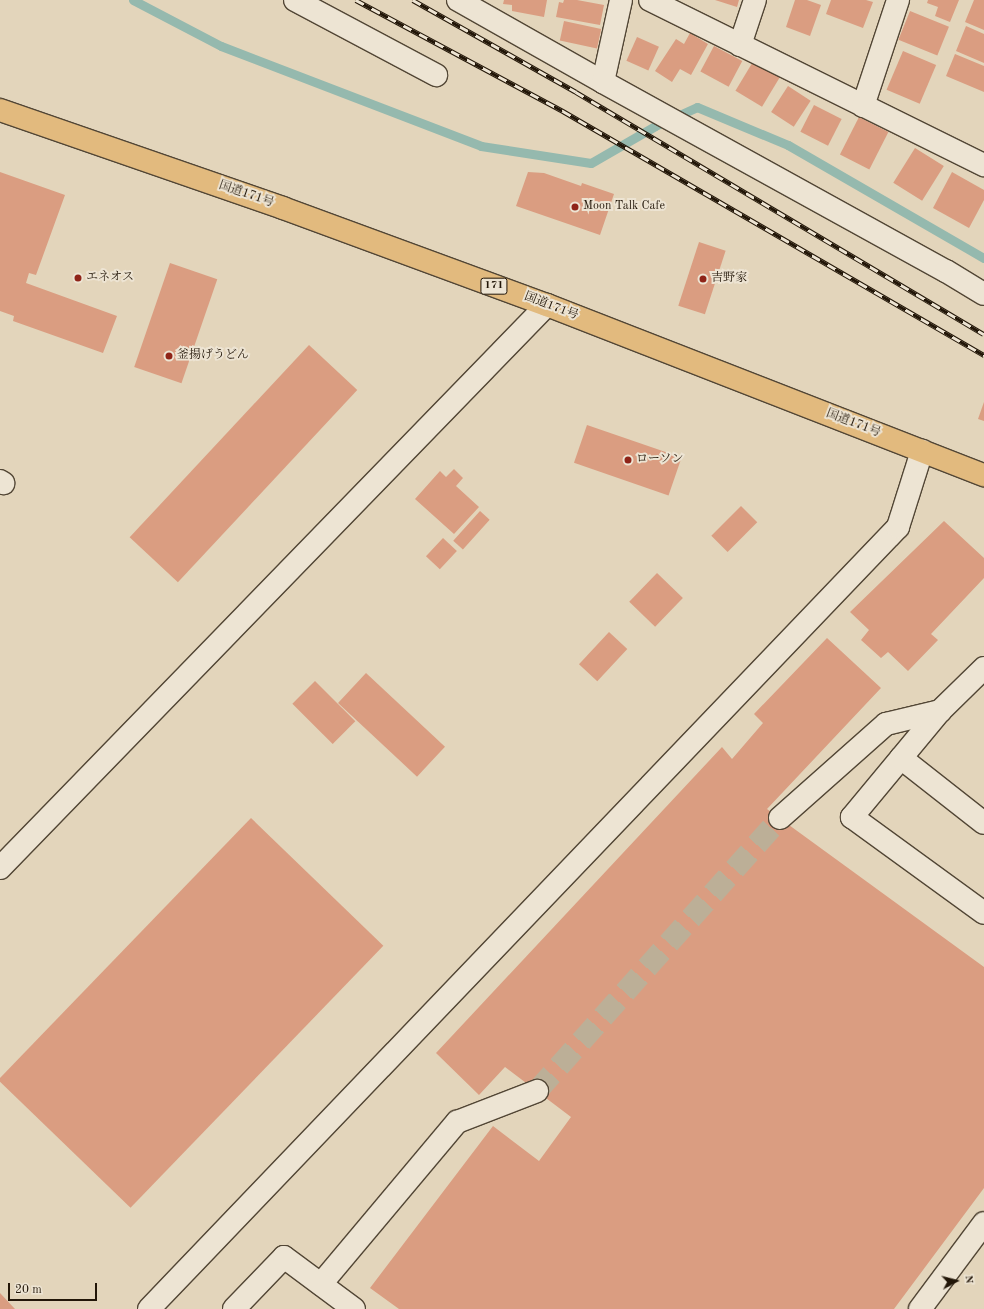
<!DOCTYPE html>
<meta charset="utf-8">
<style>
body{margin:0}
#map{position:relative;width:984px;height:1309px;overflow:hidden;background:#e3d5bb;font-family:"Old Standard TT","Noto Serif JP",serif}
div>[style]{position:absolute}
.stream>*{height:9px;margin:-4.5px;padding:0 4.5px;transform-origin:4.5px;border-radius:4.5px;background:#95b9ae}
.building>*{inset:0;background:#da9d81;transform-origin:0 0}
.minor-tunnel>*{height:22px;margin-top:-11px;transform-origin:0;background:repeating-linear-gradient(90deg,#bcaf97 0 22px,transparent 0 33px)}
.roads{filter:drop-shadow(1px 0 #524635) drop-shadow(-1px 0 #524635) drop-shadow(0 1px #524635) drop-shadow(0 -1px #524635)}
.minor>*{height:22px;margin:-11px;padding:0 11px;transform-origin:11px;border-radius:11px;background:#ede4d3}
.highway>*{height:22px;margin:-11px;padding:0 11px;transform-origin:11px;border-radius:11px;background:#e2ba7e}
.rail>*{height:4.5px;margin-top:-2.25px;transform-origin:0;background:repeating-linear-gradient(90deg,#ede4d3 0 9px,#221608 0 18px);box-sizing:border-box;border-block:1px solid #221608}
.dots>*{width:11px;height:11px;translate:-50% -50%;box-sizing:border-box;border:2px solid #ede4d3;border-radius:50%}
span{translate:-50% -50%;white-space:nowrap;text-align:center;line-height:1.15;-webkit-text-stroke:4px #ede4d3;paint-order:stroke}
.shield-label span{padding:1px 3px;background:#ede4d3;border:1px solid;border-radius:3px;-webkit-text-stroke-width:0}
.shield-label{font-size:11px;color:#221608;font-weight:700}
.street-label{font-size:12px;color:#221608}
.poi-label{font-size:12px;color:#221608}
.left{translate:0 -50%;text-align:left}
.north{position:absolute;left:936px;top:1261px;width:40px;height:40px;-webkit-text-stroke:3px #ede4d3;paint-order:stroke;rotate:83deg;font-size:11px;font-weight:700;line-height:16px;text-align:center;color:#221608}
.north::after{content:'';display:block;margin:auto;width:14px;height:18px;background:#221608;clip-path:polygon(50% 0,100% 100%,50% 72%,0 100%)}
.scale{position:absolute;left:8px;top:1283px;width:89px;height:18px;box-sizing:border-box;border:2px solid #221608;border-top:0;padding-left:5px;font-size:12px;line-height:14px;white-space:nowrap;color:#221608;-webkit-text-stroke:3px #ede4d3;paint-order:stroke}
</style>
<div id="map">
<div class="stream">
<i style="left:133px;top:0;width:99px;rotate:27.6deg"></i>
<i style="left:221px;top:46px;width:279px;rotate:21deg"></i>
<i style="left:481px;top:146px;width:111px;rotate:8.8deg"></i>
<i style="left:591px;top:163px;width:74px;rotate:-30deg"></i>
<i style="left:655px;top:126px;width:46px;rotate:-24.3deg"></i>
<i style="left:697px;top:107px;width:99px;rotate:22.7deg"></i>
<i style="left:788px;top:145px;width:226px;rotate:30deg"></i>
</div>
<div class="building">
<i style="clip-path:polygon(504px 0,547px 0,544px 17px,512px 11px,512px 5px,503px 4px)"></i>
<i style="clip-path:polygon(564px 0,577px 0,604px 5px,600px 25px,556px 17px,559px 2px,563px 3px)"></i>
<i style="clip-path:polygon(715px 0,739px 0,737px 7px)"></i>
<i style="clip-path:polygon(795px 0,807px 0,821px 5px,810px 36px,786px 27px)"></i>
<i style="clip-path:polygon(831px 0,866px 0,873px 2px,863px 28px,826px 14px)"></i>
<i style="clip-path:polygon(928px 0,959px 0,950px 22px,935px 16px,938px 7px,927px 3px)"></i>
<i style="clip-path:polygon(974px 0,984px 0,984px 30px,965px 22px)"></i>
<i style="left:910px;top:11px;width:42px;height:31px;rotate:22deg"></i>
<i style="left:564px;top:21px;width:38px;height:20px;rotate:12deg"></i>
<i style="clip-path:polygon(966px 26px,984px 34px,984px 63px,956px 51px)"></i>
<i style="clip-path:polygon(690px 33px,708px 44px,691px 75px,680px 69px,672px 82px,655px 71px,676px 39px,684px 44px)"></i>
<i style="left:637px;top:37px;width:24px;height:26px;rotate:24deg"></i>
<i style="left:714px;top:46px;width:32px;height:29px;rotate:28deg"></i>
<i style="left:903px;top:51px;width:36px;height:42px;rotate:23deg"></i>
<i style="clip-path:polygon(955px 54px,984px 66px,984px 92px,946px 76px)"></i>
<i style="left:754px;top:60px;width:31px;height:36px;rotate:31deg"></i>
<i style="left:788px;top:86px;width:27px;height:31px;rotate:33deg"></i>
<i style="left:814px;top:105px;width:31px;height:30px;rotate:27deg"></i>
<i style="left:859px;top:117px;width:33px;height:42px;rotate:27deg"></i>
<i style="left:915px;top:148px;width:34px;height:41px;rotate:32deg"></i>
<i style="clip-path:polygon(0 172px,65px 195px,36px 275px,29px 273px,26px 283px,117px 316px,103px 353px,13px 321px,14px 316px,0 311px)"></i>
<i style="clip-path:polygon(528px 172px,544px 173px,581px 186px,582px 183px,614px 194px,600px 235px,516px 206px)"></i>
<i style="clip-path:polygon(952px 172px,984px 190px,984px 200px,969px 228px,933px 208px)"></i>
<i style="left:699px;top:242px;width:28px;height:67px;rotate:18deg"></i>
<i style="left:170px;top:263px;width:50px;height:110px;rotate:19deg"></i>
<i style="left:309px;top:345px;width:66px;height:263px;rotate:43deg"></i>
<i style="clip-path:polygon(984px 402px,984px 421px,978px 419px)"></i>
<i style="left:587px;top:425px;width:100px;height:40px;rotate:19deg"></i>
<i style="clip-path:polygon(454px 469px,463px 478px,456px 486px,479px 507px,454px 534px,415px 499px,440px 471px,446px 477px)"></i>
<i style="left:741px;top:506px;width:23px;height:42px;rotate:45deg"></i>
<i style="left:480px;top:511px;width:13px;height:40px;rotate:42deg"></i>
<i style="clip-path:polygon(944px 521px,984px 558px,984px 578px,931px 634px,938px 640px,908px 671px,888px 652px,881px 658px,861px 640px,869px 630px,850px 612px)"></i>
<i style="left:443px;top:538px;width:19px;height:25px;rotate:43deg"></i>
<i style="left:657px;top:573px;width:36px;height:40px;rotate:44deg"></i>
<i style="left:609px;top:632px;width:25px;height:44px;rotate:43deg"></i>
<i style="clip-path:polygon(827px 638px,881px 688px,767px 809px,984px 967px,984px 1188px,894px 1309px,399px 1309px,370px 1288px,493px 1126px,539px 1161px,571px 1117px,505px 1067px,479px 1095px,436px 1053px,722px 747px,732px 759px,763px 723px,754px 714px)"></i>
<i style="left:366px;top:673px;width:108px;height:41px;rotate:43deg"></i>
<i style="left:315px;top:681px;width:57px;height:32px;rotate:45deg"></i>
<i style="left:251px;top:818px;width:184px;height:364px;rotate:44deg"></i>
<i style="clip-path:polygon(0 1293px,15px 1309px,0 1309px)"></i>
</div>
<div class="minor-tunnel">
<i style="left:537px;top:1091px;width:365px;rotate:-48.3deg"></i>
</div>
<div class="roads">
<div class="minor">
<i style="left:295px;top:0;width:160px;rotate:28deg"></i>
<i style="left:458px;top:0;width:167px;rotate:29.5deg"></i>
<i style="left:603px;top:82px;width:84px;rotate:-77.6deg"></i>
<i style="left:650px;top:0;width:373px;rotate:26.3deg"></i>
<i style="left:740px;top:45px;width:47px;rotate:-71.6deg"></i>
<i style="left:603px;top:82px;width:392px;rotate:28.9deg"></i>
<i style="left:946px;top:271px;width:44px;rotate:31.2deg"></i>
<i style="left:863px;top:106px;width:112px;rotate:-71.7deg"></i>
<i style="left:0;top:481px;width:4px;rotate:34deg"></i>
<i style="left:984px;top:668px;width:62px;rotate:135.7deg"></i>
<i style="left:940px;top:711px;width:138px;rotate:129.7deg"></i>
<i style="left:852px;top:817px;width:163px;rotate:36deg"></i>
<i style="left:901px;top:758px;width:105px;rotate:38.1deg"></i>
<i style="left:780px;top:818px;width:142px;rotate:-41.6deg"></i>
<i style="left:886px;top:724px;width:56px;rotate:-13.5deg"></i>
<i style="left:0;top:868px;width:785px;rotate:-45.83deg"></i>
<i style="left:321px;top:1284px;width:212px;rotate:-50deg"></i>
<i style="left:457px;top:1122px;width:86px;rotate:-21.2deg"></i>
<i style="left:149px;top:1309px;width:1083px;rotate:-46.23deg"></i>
<i style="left:898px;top:527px;width:80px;rotate:-72.5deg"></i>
<i style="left:234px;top:1309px;width:72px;rotate:-46.1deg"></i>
<i style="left:284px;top:1257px;width:87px;rotate:36.6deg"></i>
<i style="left:920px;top:1309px;width:107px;rotate:-53.3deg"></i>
</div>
<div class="highway">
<i style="left:0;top:110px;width:299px;rotate:19.1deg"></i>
<i style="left:283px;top:208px;width:281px;rotate:20.2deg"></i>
<i style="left:547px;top:305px;width:469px;rotate:21.3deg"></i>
</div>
</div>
<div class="rail">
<i style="left:356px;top:0;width:235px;rotate:28.2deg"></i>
<i style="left:563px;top:111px;width:487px;rotate:30.1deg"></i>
<i style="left:413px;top:0;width:187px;rotate:29.4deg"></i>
<i style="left:576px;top:92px;width:474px;rotate:30.7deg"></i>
</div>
<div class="dots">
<i style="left:575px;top:207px;background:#8f2418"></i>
<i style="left:78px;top:278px;background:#8f2418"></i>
<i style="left:703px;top:279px;background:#8f2418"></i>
<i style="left:169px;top:356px;background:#8f2418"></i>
<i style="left:628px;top:460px;background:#8f2418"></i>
</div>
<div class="shield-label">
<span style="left:494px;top:286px">171</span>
</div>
<div class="street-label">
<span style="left:246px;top:195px;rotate:19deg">国道171号</span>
<span style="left:551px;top:307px;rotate:21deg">国道171号</span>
<span style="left:853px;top:424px;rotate:21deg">国道171号</span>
</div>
<div class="poi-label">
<span class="left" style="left:583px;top:207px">Moon Talk Cafe</span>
<span class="left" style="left:86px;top:278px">エネオス</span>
<span class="left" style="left:711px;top:279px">吉野家</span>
<span class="left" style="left:177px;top:356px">釜揚げうどん</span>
<span class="left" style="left:636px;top:460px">ローソン</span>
</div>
<div class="north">N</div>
<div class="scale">20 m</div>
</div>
